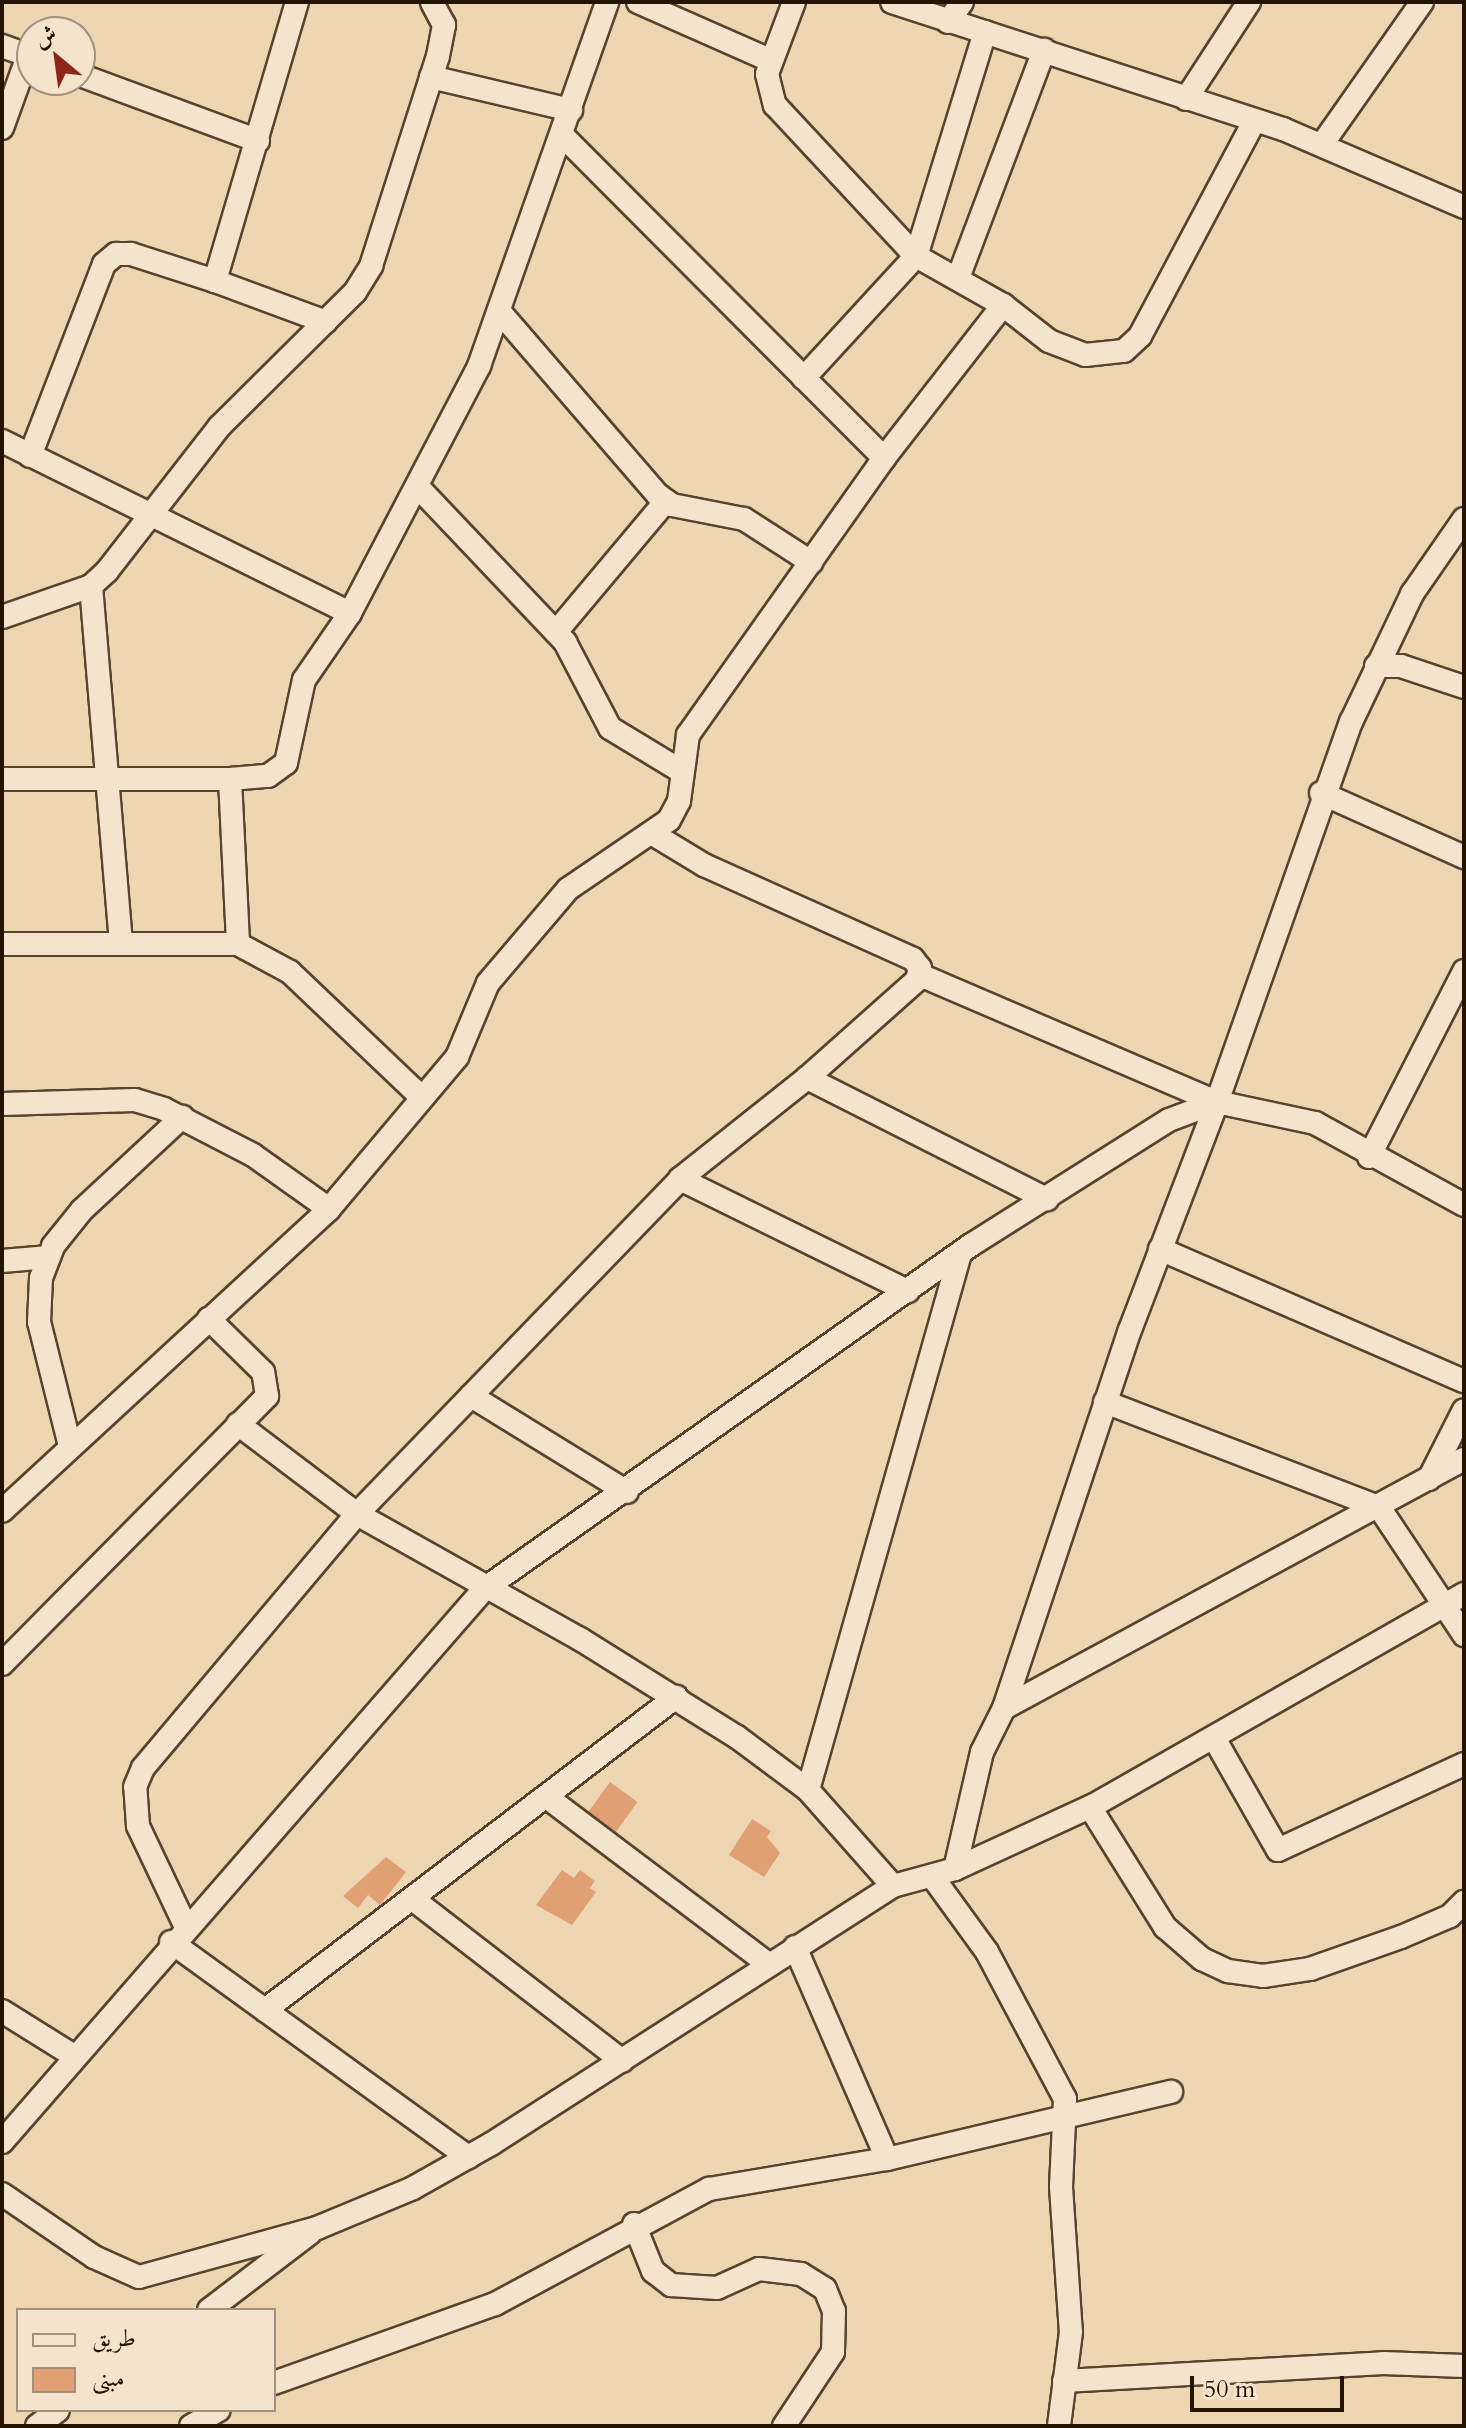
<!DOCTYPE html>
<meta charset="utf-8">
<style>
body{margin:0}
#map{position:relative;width:1466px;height:2428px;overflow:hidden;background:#efd6b2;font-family:Cardo,Amiri,serif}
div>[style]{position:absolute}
.building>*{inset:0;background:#e1a074;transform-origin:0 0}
.roads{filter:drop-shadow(2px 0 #56442d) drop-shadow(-2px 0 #56442d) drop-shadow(0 2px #56442d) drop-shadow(0 -2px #56442d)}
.minor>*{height:22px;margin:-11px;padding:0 11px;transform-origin:11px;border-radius:11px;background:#f5e4cd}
span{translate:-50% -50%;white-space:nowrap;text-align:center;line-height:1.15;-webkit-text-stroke:6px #f5e4cd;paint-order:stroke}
.frame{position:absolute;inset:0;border:4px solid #231301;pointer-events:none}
.legend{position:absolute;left:16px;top:2308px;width:260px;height:104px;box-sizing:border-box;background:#f5e4cd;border:2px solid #a1907b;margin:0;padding:10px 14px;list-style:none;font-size:24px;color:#231301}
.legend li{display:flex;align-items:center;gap:16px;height:40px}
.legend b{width:40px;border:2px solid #a1907b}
.north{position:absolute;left:16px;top:16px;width:80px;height:80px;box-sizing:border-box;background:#f5e4cd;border:2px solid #a1907b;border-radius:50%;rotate:331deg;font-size:22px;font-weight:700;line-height:32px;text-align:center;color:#231301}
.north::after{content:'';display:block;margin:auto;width:28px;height:36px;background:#8f2418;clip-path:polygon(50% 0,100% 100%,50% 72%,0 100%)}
.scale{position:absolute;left:1190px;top:2376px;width:154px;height:36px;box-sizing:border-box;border:4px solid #231301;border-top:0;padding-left:10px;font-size:24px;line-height:28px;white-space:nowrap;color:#231301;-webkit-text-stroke:6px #f5e4cd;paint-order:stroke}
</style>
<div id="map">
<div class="building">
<i style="left:610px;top:1782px;width:34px;height:37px;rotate:36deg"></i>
<i style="clip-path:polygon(752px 1819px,771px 1831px,767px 1837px,780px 1853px,764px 1877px,729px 1855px)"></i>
<i style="clip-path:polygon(386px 1857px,406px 1872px,380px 1905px,368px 1895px,358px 1908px,343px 1896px)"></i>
<i style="clip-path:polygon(562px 1870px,574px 1878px,580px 1870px,595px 1881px,590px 1888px,596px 1892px,572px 1925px,536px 1905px)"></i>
</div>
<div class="roads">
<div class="minor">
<i style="left:297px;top:2px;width:291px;rotate:106.4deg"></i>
<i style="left:215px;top:281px;width:118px;rotate:20.3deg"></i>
<i style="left:638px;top:2px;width:146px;rotate:23.8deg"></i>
<i style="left:794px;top:2px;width:77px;rotate:110.6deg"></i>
<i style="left:767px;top:74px;width:32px;rotate:76deg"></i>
<i style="left:775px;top:105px;width:207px;rotate:47deg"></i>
<i style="left:916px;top:256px;width:166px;rotate:132.6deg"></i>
<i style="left:892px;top:2px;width:411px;rotate:18deg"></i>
<i style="left:1283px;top:129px;width:197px;rotate:23.3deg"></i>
<i style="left:948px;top:22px;width:24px;rotate:-55deg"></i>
<i style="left:985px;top:32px;width:234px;rotate:107.1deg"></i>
<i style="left:916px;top:256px;width:100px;rotate:29.4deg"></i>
<i style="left:1003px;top:305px;width:58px;rotate:38deg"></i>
<i style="left:1049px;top:341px;width:39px;rotate:21deg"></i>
<i style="left:1085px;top:355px;width:39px;rotate:-6deg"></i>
<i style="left:1124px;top:351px;width:22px;rotate:-43deg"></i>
<i style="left:1140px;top:336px;width:242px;rotate:-62deg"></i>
<i style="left:2px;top:46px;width:32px;rotate:20deg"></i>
<i style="left:80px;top:75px;width:190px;rotate:20.3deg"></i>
<i style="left:431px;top:77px;width:144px;rotate:13.3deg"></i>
<i style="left:1186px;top:99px;width:116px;rotate:-57deg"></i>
<i style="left:2px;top:128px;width:77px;rotate:-70.1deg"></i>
<i style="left:563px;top:136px;width:455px;rotate:45.1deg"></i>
<i style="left:1323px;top:143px;width:172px;rotate:-54.9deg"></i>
<i style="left:958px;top:278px;width:244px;rotate:-69.3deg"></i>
<i style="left:499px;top:311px;width:243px;rotate:49.2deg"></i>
<i style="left:658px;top:495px;width:17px;rotate:36deg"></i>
<i style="left:672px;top:505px;width:73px;rotate:11deg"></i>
<i style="left:744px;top:519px;width:80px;rotate:32.7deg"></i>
<i style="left:2px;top:441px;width:388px;rotate:26.3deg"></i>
<i style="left:30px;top:456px;width:206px;rotate:-68.9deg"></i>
<i style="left:104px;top:264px;width:16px;rotate:-40deg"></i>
<i style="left:116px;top:254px;width:15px"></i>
<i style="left:131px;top:254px;width:88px;rotate:17.8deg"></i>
<i style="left:418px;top:487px;width:214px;rotate:46.5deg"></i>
<i style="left:565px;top:642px;width:97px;rotate:62.4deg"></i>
<i style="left:610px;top:728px;width:83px;rotate:31.2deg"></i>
<i style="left:91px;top:586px;width:357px;rotate:85.2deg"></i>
<i style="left:2px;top:617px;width:94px;rotate:-19.2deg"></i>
<i style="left:91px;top:586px;width:22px;rotate:-43deg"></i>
<i style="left:107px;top:571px;width:182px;rotate:-52.1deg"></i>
<i style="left:219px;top:427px;width:192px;rotate:-44.8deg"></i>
<i style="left:355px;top:292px;width:31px;rotate:-58deg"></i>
<i style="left:371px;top:266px;width:220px;rotate:-72.3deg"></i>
<i style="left:438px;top:56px;width:32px;rotate:-79deg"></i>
<i style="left:444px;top:25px;width:26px;rotate:-118deg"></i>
<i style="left:556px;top:632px;width:171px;rotate:-50deg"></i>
<i style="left:1376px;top:666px;width:25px"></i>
<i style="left:1401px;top:666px;width:66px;rotate:18.4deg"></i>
<i style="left:2px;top:779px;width:228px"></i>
<i style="left:230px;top:779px;width:38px;rotate:-5deg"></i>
<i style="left:268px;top:776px;width:22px;rotate:-36deg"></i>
<i style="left:286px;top:763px;width:85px;rotate:-77.8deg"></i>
<i style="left:304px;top:680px;width:81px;rotate:-55.5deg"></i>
<i style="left:350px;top:613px;width:279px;rotate:-62.4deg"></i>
<i style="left:479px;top:366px;width:386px;rotate:-70.6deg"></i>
<i style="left:230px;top:779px;width:165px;rotate:87.2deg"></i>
<i style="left:1321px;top:793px;width:157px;rotate:24.1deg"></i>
<i style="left:653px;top:834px;width:60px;rotate:31.3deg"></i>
<i style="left:704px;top:865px;width:229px;rotate:24.2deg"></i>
<i style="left:913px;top:959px;width:11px;rotate:52deg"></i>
<i style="left:920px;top:968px;width:12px;rotate:104deg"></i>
<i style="left:917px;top:980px;width:147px;rotate:138.3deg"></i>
<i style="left:807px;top:1078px;width:162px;rotate:141.5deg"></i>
<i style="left:2px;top:944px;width:236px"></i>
<i style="left:238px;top:944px;width:59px;rotate:28.3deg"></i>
<i style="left:290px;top:972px;width:180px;rotate:43.6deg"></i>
<i style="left:920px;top:975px;width:323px;rotate:23.2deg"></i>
<i style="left:1217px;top:1102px;width:100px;rotate:12.1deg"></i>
<i style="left:1315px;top:1123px;width:170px;rotate:28.8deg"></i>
<i style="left:807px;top:1078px;width:269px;rotate:26.8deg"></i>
<i style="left:2px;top:1104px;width:133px;rotate:-1.7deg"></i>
<i style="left:135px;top:1100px;width:30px;rotate:17deg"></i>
<i style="left:164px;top:1109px;width:100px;rotate:27.3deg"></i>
<i style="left:253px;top:1155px;width:93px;rotate:35.4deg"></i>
<i style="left:1369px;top:1157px;width:209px;rotate:-62.9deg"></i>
<i style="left:1160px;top:1249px;width:331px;rotate:23.5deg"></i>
<i style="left:2px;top:1261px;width:47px;rotate:-4.9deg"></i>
<i style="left:471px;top:1396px;width:183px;rotate:31.6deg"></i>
<i style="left:1105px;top:1402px;width:293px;rotate:21deg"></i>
<i style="left:1379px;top:1507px;width:154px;rotate:56.4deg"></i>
<i style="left:238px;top:1424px;width:149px;rotate:37.1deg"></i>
<i style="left:357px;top:1514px;width:256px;rotate:29.3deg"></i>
<i style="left:580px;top:1639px;width:185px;rotate:32deg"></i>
<i style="left:737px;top:1737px;width:89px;rotate:36.7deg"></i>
<i style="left:808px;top:1790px;width:128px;rotate:48.5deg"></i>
<i style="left:70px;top:1446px;width:128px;rotate:-104deg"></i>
<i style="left:39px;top:1322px;width:44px;rotate:-87.4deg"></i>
<i style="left:41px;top:1278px;width:34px;rotate:-69deg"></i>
<i style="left:53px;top:1246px;width:46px;rotate:-51.1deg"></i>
<i style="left:82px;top:1210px;width:137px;rotate:-42.9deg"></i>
<i style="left:1429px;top:1479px;width:77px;rotate:-63.1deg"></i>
<i style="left:2px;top:1511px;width:445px;rotate:-42.7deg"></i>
<i style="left:329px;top:1209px;width:199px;rotate:-49.9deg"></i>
<i style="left:457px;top:1057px;width:80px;rotate:-67.3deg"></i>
<i style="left:488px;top:983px;width:123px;rotate:-49.6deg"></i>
<i style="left:568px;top:889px;width:122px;rotate:-34.3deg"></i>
<i style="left:669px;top:820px;width:21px;rotate:-62deg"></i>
<i style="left:679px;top:801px;width:67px;rotate:-82.2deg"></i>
<i style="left:688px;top:735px;width:339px;rotate:-54.7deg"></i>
<i style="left:884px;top:458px;width:194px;rotate:-52.1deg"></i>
<i style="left:2px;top:1664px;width:377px;rotate:-45.3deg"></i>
<i style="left:267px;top:1396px;width:24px;rotate:-99deg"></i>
<i style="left:263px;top:1372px;width:76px;rotate:-135.5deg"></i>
<i style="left:1004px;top:1708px;width:523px;rotate:-28.43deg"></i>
<i style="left:1214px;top:1738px;width:129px;rotate:60.3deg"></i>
<i style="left:1278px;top:1850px;width:205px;rotate:-24.8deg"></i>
<i style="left:808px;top:1790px;width:557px;rotate:-74.17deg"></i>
<i style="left:548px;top:1798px;width:276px;rotate:37deg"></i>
<i style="left:1090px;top:1807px;width:142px;rotate:58deg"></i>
<i style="left:1165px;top:1927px;width:49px;rotate:40.9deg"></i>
<i style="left:1202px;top:1959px;width:29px;rotate:25deg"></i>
<i style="left:1228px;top:1971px;width:35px;rotate:8deg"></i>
<i style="left:1263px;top:1976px;width:48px;rotate:-8.5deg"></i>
<i style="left:1310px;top:1969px;width:96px;rotate:-19.4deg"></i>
<i style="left:1401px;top:1937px;width:53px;rotate:-23.2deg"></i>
<i style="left:1450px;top:1916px;width:20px;rotate:-45deg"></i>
<i style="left:955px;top:1869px;width:153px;rotate:-24.7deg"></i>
<i style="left:1094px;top:1805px;width:426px;rotate:-29.7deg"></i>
<i style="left:934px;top:1879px;width:90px;rotate:54deg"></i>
<i style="left:987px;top:1952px;width:166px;rotate:62deg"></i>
<i style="left:1065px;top:2099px;width:88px;rotate:92.6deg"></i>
<i style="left:1061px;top:2187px;width:145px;rotate:86.1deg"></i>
<i style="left:1071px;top:2332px;width:95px;rotate:97.3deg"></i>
<i style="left:414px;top:1900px;width:263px;rotate:37.7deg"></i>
<i style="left:185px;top:1925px;width:110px;rotate:-115.4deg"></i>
<i style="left:138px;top:1826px;width:39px;rotate:-94deg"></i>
<i style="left:135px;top:1787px;width:21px;rotate:-67deg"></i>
<i style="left:143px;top:1768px;width:332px;rotate:-49.9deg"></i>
<i style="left:357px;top:1514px;width:465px;rotate:-46deg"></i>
<i style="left:680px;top:1179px;width:254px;rotate:26.2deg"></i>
<i style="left:171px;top:1942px;width:367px;rotate:35.9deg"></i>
<i style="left:795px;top:1947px;width:231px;rotate:66.5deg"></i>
<i style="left:265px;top:2010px;width:517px;rotate:-37.29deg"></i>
<i style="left:2px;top:2011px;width:85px;rotate:32deg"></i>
<i style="left:2px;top:2142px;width:734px;rotate:-48.92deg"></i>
<i style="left:484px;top:1589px;width:596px;rotate:-35.24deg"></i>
<i style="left:971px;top:1245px;width:234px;rotate:-32.3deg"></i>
<i style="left:1169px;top:1120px;width:51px;rotate:-20.6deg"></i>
<i style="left:1217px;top:1102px;width:403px;rotate:-70.6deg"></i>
<i style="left:1351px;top:722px;width:142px;rotate:-64.5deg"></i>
<i style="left:1412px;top:594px;width:91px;rotate:-55.3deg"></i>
<i style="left:2px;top:2194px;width:112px;rotate:34.4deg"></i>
<i style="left:94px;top:2257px;width:49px;rotate:24deg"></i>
<i style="left:139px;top:2277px;width:185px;rotate:-15.4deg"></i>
<i style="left:317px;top:2228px;width:104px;rotate:-22.6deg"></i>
<i style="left:413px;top:2188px;width:90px;rotate:-29.4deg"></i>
<i style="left:491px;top:2144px;width:478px;rotate:-32.7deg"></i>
<i style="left:893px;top:1886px;width:64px;rotate:-15.3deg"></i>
<i style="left:955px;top:1869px;width:120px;rotate:-77deg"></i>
<i style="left:982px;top:1752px;width:49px;rotate:-63.4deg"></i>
<i style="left:1004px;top:1708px;width:398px;rotate:-71.6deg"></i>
<i style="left:1130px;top:1330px;width:244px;rotate:-69.1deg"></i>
<i style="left:634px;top:2224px;width:51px;rotate:68deg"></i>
<i style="left:653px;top:2271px;width:23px;rotate:38deg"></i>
<i style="left:671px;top:2285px;width:46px;rotate:3.7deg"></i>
<i style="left:717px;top:2288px;width:46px;rotate:-24.3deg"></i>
<i style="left:759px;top:2269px;width:42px;rotate:6.8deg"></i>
<i style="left:801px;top:2274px;width:28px;rotate:32deg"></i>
<i style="left:825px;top:2289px;width:24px;rotate:68deg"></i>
<i style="left:834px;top:2311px;width:41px;rotate:91.4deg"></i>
<i style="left:833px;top:2352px;width:89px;rotate:123.5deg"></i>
<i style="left:209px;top:2310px;width:127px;rotate:-37.3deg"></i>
<i style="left:1064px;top:2381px;width:320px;rotate:-3.2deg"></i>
<i style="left:1383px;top:2363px;width:81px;rotate:2.1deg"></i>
<i style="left:274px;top:2383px;width:235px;rotate:-19.7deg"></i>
<i style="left:495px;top:2304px;width:243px;rotate:-28.3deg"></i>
<i style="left:709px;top:2189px;width:181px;rotate:-9.6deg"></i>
<i style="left:887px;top:2159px;width:292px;rotate:-13.3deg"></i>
<i style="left:37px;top:2426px;width:26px;rotate:-37deg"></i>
<i style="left:191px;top:2426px;width:32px;rotate:-30deg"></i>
</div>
</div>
<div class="frame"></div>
<ul class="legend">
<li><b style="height:10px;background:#f5e4cd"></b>طريق</li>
<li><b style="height:22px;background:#e1a074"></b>مبنى</li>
</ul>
<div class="north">ش</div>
<div class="scale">50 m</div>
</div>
